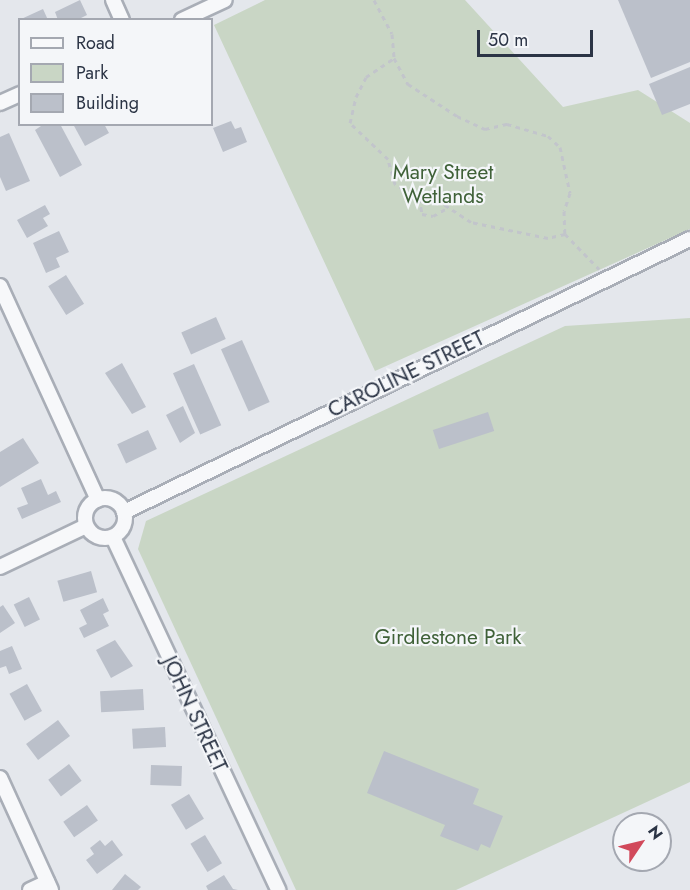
<!DOCTYPE html>
<style>
body{margin:0}
#map{position:relative;width:690px;height:890px;overflow:hidden;background:#e4e7ec;font-family:Jost,sans-serif}
div>[style]{position:absolute}
.green>*{inset:0;background:#c9d6c5}
.building>*{inset:0;background:#bbc0ca;transform-origin:0 0}
.path>*{height:3px;margin-top:-1.5px;transform-origin:0;background:repeating-linear-gradient(90deg,#c2c5cb 0 4.5px,transparent 0 9px)}
.roads{filter:drop-shadow(2px 0 #a9aeb7) drop-shadow(-2px 0 #a9aeb7) drop-shadow(0 2px #a9aeb7) drop-shadow(0 -2px #a9aeb7)}
.street>*{height:14px;margin:-7px;padding:0 7px;transform-origin:7px;border-radius:7px;background:#f7f8fa}
.street>.ring{margin:-7px;padding:0;box-sizing:content-box;background:none;border:14px solid #f7f8fa;border-radius:50%}
span{translate:-50% -50%;white-space:nowrap;text-align:center;line-height:1.15;-webkit-text-stroke:4.5px #f4f6f9;paint-order:stroke}
.park-label{font-size:21px;color:#3f6138}
.street-label{font-size:21px;color:#2b3445}
.legend{position:absolute;left:18px;top:18px;width:195px;height:108px;box-sizing:border-box;background:#f4f6f9;border:2px solid #a4a8b1;margin:0;padding:8px 10px;list-style:none;font-size:18px;color:#2b3445}
.legend li{display:flex;align-items:center;gap:12px;height:30px}
.legend b{width:30px;border:2px solid #a4a8b1}
.north{position:absolute;left:612px;top:812px;width:60px;height:60px;box-sizing:border-box;background:#f4f6f9;border:2px solid #a4a8b1;border-radius:50%;rotate:55deg;font-size:16px;font-weight:700;line-height:24px;text-align:center;color:#2b3445}
.north::after{content:'';display:block;margin:auto;width:21px;height:27px;background:#d1495b;clip-path:polygon(50% 0,100% 100%,50% 72%,0 100%)}
.scale{position:absolute;left:477px;top:30px;width:116px;height:27px;box-sizing:border-box;border:3px solid #2b3445;border-top:0;padding-left:8px;font-size:18px;line-height:21px;white-space:nowrap;color:#2b3445;-webkit-text-stroke:4px #f4f6f9;paint-order:stroke}
</style>
<div id="map">
<div class="green">
<i style="clip-path:polygon(265px 0,465px 0,563px 107px,638px 90px,690px 123px,690px 229px,375px 371px,214px 25px)"></i>
<i style="clip-path:polygon(690px 318px,690px 782px,456px 890px,296px 890px,138px 549px,146px 521px,565px 326px)"></i>
</div>
<div class="building">
<i style="clip-path:polygon(80px 0,87px 15px,77px 20px,58px 20px,55px 12px)"></i>
<i style="clip-path:polygon(618px 0,690px 0,690px 62px,651px 78px)"></i>
<i style="clip-path:polygon(43px 9px,48px 20px,19px 20px)"></i>
<i style="clip-path:polygon(690px 67px,690px 104px,662px 115px,649px 84px)"></i>
<i style="clip-path:polygon(231px 121px,235px 129px,241px 127px,247px 142px,223px 152px,213px 128px)"></i>
<i style="clip-path:polygon(44px 124px,60px 124px,82px 165px,60px 177px,35px 130px)"></i>
<i style="clip-path:polygon(73px 124px,104px 124px,109px 133px,85px 146px)"></i>
<i style="clip-path:polygon(9px 133px,30px 181px,6px 191px,0 177px,0 137px)"></i>
<i style="clip-path:polygon(45px 205px,50px 214px,43px 218px,48px 226px,27px 238px,17px 220px)"></i>
<i style="clip-path:polygon(59px 231px,69px 252px,56px 258px,60px 267px,46px 273px,33px 243px)"></i>
<i style="left:66px;top:275px;width:34px;height:21px;rotate:58deg"></i>
<i style="left:216px;top:317px;width:24px;height:38px;rotate:66deg"></i>
<i style="left:242px;top:340px;width:68px;height:23px;rotate:66deg"></i>
<i style="clip-path:polygon(122px 363px,146px 407px,132px 414px,105px 373px)"></i>
<i style="left:194px;top:364px;width:67px;height:23px;rotate:66deg"></i>
<i style="clip-path:polygon(183px 406px,195px 433px,180px 443px,166px 415px)"></i>
<i style="left:488px;top:412px;width:20px;height:58px;rotate:72deg"></i>
<i style="left:148px;top:430px;width:21px;height:34px;rotate:65deg"></i>
<i style="clip-path:polygon(23px 438px,39px 463px,0 487px,0 452px)"></i>
<i style="clip-path:polygon(41px 479px,48px 495px,56px 491px,61px 502px,22px 519px,17px 508px,28px 504px,21px 488px)"></i>
<i style="left:91px;top:571px;width:22px;height:35px;rotate:74deg"></i>
<i style="left:29px;top:597px;width:25px;height:17px;rotate:64deg"></i>
<i style="clip-path:polygon(103px 598px,109px 611px,103px 614px,109px 626px,84px 638px,79px 628px,87px 624px,80px 610px)"></i>
<i style="clip-path:polygon(3px 605px,15px 623px,0 633px,0 607px)"></i>
<i style="clip-path:polygon(115px 640px,133px 666px,111px 678px,96px 650px)"></i>
<i style="clip-path:polygon(12px 646px,22px 669px,9px 674px,6px 666px,0 668px,0 651px)"></i>
<i style="left:27px;top:684px;width:31px;height:20px;rotate:61deg"></i>
<i style="left:143px;top:689px;width:21px;height:43px;rotate:87deg"></i>
<i style="left:58px;top:720px;width:20px;height:40px;rotate:53deg"></i>
<i style="left:165px;top:727px;width:20px;height:33px;rotate:87deg"></i>
<i style="clip-path:polygon(384px 751px,479px 789px,473px 804px,503px 816px,490px 848px,481px 844px,478px 851px,440px 836px,445px 825px,367px 793px)"></i>
<i style="left:69px;top:764px;width:21px;height:26px;rotate:53deg"></i>
<i style="left:151px;top:765px;width:31px;height:20px;rotate:2deg"></i>
<i style="left:189px;top:794px;width:29px;height:21px;rotate:59deg"></i>
<i style="left:87px;top:805px;width:19px;height:29px;rotate:55deg"></i>
<i style="left:205px;top:835px;width:33px;height:17px;rotate:59deg"></i>
<i style="clip-path:polygon(100px 840px,105px 846px,112px 840px,123px 855px,97px 874px,86px 860px,94px 854px,90px 848px)"></i>
<i style="clip-path:polygon(125px 874px,141px 887px,138px 890px,112px 890px)"></i>
<i style="clip-path:polygon(224px 875px,233px 889px,238px 890px,208px 890px,206px 886px)"></i>
</div>
<div class="path">
<i style="left:374px;top:0;width:38px;rotate:62deg"></i>
<i style="left:392px;top:34px;width:24px;rotate:85deg"></i>
<i style="left:394px;top:58px;width:30px;rotate:62deg"></i>
<i style="left:408px;top:84px;width:59px;rotate:33.1deg"></i>
<i style="left:457px;top:116px;width:31px;rotate:25deg"></i>
<i style="left:485px;top:129px;width:23px;rotate:-13deg"></i>
<i style="left:507px;top:124px;width:43px;rotate:16.3deg"></i>
<i style="left:548px;top:136px;width:16px;rotate:43deg"></i>
<i style="left:560px;top:147px;width:47px;rotate:77.7deg"></i>
<i style="left:570px;top:193px;width:19px;rotate:108deg"></i>
<i style="left:564px;top:211px;width:23px;rotate:88deg"></i>
<i style="left:565px;top:234px;width:17px;rotate:167deg"></i>
<i style="left:548px;top:238px;width:79px;rotate:-168.3deg"></i>
<i style="left:471px;top:222px;width:42px;rotate:-146.7deg"></i>
<i style="left:436px;top:199px;width:17px;rotate:-177deg"></i>
<i style="left:419px;top:198px;width:28px;rotate:-150deg"></i>
<i style="left:395px;top:184px;width:26px;rotate:-106deg"></i>
<i style="left:388px;top:159px;width:52px;rotate:-136.5deg"></i>
<i style="left:350px;top:123px;width:27px;rotate:-77deg"></i>
<i style="left:356px;top:97px;width:22px;rotate:-63deg"></i>
<i style="left:366px;top:77px;width:34px;rotate:-34deg"></i>
<i style="left:419px;top:198px;width:16px;rotate:79deg"></i>
<i style="left:422px;top:214px;width:11px;rotate:10deg"></i>
<i style="left:433px;top:216px;width:18px;rotate:-29deg"></i>
<i style="left:565px;top:234px;width:49px;rotate:45.8deg"></i>
</div>
<div class="roads">
<div class="street">
<i style="left:113px;top:0;width:22px;rotate:66deg"></i>
<i style="left:182px;top:20px;width:47px;rotate:-24.9deg"></i>
<i style="left:0;top:103px;width:22px;rotate:-24deg"></i>
<i style="left:0;top:286px;width:235px;rotate:65.4deg"></i>
<i class="ring" style="left:85px;top:498px;width:26px;height:26px"></i>
<i style="left:124px;top:512px;width:628px;rotate:-25.75deg"></i>
<i style="left:113px;top:537px;width:390px;rotate:64.9deg"></i>
<i style="left:0;top:567px;width:95px;rotate:-25.5deg"></i>
<i style="left:0;top:778px;width:123px;rotate:65.5deg"></i>
<i style="left:30px;top:890px;width:19px;rotate:-25deg"></i>
</div>
</div>
<div class="park-label">
<span style="left:443px;top:184px">Mary Street<br>Wetlands</span>
<span style="left:448px;top:637px">Girdlestone Park</span>
</div>
<div class="street-label">
<span style="left:406px;top:374px;rotate:-26deg">CAROLINE STREET</span>
<span style="left:195px;top:714px;rotate:65deg">JOHN STREET</span>
</div>
<ul class="legend">
<li><b style="height:8px;background:#f7f8fa"></b>Road</li>
<li><b style="height:16px;background:#c9d6c5"></b>Park</li>
<li><b style="height:16px;background:#bbc0ca"></b>Building</li>
</ul>
<div class="north">N</div>
<div class="scale">50 m</div>
</div>
